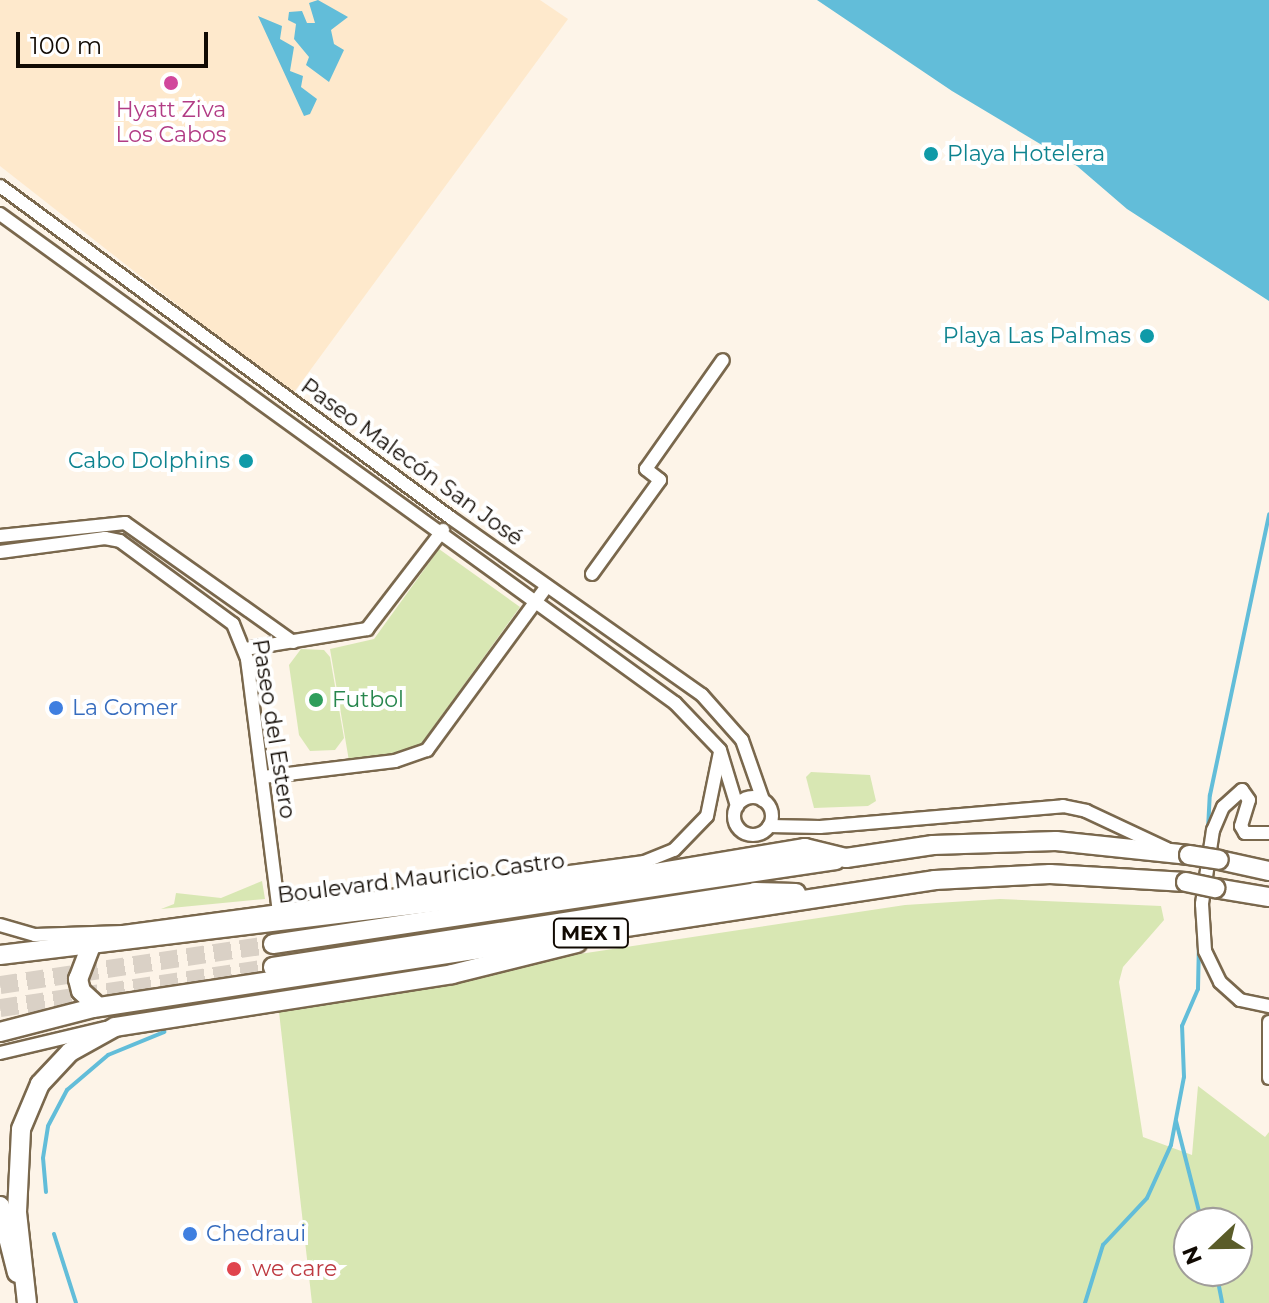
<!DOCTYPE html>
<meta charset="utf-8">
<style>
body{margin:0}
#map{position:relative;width:1269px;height:1303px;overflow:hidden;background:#fdf4e8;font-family:Montserrat,sans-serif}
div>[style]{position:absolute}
.built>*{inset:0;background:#fee9cc}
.green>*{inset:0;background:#d8e7b3}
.water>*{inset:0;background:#62bdd9}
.stream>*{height:4px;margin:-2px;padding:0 2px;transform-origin:2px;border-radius:2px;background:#62bdd9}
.highway-tunnel>*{height:18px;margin-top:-9px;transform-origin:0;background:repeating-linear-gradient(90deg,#dad1c6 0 18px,transparent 0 27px)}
.roads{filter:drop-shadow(2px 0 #7a684d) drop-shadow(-2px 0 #7a684d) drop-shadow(0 2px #7a684d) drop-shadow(0 -2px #7a684d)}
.minor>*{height:12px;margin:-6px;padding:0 6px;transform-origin:6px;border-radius:6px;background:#fff}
.minor>.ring{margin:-6px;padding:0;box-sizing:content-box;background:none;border:12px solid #fff;border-radius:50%}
.highway>*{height:18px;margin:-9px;padding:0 9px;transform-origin:9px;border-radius:9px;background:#fff}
.bridges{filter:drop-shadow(2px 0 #7a684d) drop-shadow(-2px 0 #7a684d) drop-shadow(0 2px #7a684d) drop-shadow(0 -2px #7a684d)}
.highway-bridge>*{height:18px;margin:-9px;padding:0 9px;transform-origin:9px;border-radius:9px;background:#fff}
.dots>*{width:22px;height:22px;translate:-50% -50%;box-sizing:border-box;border:4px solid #fff;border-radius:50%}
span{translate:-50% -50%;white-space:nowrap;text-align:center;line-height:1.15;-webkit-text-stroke:8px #fff;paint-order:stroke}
.shield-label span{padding:2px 6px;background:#fff;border:2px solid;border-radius:6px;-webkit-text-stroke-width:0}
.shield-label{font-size:20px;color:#110a03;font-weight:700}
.hotel-label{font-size:22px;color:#b23c85}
.culture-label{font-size:22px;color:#0d838f}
.left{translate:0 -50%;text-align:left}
.right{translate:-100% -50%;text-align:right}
.street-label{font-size:22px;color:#110a03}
.leisure-label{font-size:22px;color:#27864d}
.shop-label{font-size:22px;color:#366cbe}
.health-label{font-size:22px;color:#be3a42}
.north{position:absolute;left:1173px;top:1207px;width:80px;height:80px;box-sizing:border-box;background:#fff;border:2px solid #a09d9a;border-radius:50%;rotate:248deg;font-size:22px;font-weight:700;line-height:32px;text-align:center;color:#110a03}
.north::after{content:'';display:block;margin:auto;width:28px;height:36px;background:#5a5c29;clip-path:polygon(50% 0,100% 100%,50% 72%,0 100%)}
.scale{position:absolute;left:16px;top:32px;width:192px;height:36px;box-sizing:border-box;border:4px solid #110a03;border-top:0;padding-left:10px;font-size:24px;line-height:28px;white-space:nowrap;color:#110a03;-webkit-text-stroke:6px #fff;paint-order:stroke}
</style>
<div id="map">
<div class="built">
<i style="clip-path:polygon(0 0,540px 0,568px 19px,292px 395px,0 166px)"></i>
</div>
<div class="green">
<i style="clip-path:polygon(439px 549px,520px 607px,416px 751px,349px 761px,330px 649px,374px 639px)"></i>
<i style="clip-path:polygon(301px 649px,324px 650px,330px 657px,344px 738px,335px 750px,310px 751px,299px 735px,289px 665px)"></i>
<i style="clip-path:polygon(811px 772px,870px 775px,876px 801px,868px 806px,814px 808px,806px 777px)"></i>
<i style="clip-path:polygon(262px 881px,265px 899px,161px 909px,174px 904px,176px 893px,221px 898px)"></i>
<i style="clip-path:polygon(evenodd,1000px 899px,1161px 906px,1164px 920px,1123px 967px,1119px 982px,1143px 1137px,1192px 1155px,1198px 1086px,1265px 1137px,1269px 1132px,1269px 1303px,312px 1303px,279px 1012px,513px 964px,905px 905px,1000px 899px,1189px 1223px,1237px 1223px,1237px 1271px,1189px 1271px,1189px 1223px)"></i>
</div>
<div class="water">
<i style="clip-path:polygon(318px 0,348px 17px,331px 30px,334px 44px,344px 50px,329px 82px,306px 65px,309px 57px,294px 39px,296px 24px,288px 20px,289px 12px,302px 11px,307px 23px,315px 23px,309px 3px)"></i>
<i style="clip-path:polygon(817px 0,1269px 0,1269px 301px,1127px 209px,1077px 166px,952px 91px)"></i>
<i style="clip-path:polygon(258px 16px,282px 26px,280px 39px,294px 47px,290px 71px,303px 76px,301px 87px,317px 99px,310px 114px,304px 116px)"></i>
</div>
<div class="stream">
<i style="left:1208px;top:829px;width:34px;rotate:-87deg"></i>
<i style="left:1210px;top:795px;width:287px;rotate:-78.1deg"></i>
<i style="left:1176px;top:1121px;width:105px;rotate:75.7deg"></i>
<i style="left:46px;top:1192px;width:34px;rotate:-95deg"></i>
<i style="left:43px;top:1158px;width:32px;rotate:-81deg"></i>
<i style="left:48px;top:1126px;width:41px;rotate:-62.2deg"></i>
<i style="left:67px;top:1090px;width:54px;rotate:-40.5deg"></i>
<i style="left:108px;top:1055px;width:61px;rotate:-22.3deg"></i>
<i style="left:54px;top:1234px;width:72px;rotate:72.3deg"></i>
<i style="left:1216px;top:1271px;width:33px;rotate:79deg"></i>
<i style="left:1085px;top:1303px;width:61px;rotate:-72.8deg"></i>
<i style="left:1103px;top:1245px;width:64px;rotate:-46.9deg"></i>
<i style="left:1147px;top:1198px;width:58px;rotate:-65.6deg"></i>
<i style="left:1171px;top:1145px;width:69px;rotate:-79.2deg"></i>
<i style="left:1184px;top:1077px;width:51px;rotate:-92.2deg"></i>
<i style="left:1182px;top:1026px;width:40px;rotate:-66.6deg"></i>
<i style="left:1198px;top:989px;width:48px;rotate:-88.8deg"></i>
</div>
<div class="highway-tunnel">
<i style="left:0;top:985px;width:276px;rotate:-8.5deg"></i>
<i style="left:0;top:1008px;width:276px;rotate:-8.5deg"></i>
</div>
<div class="roads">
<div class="minor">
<i style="left:0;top:186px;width:560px;rotate:36.36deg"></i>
<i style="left:451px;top:518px;width:307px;rotate:35.2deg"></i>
<i style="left:702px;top:695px;width:60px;rotate:48.4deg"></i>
<i style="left:742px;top:740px;width:64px;rotate:70.7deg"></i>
<i style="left:0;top:214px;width:834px;rotate:35.92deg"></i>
<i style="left:675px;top:703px;width:65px;rotate:46.2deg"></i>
<i style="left:720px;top:750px;width:59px;rotate:73.1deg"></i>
<i style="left:0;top:536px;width:126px;rotate:-5.9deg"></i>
<i style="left:125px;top:523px;width:206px;rotate:35.3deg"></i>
<i style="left:0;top:552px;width:106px;rotate:-7.6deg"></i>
<i style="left:105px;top:538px;width:15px;rotate:11deg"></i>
<i style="left:120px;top:541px;width:140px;rotate:36.3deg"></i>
<i style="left:233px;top:624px;width:38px;rotate:68deg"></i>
<i style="left:247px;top:659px;width:254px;rotate:82.8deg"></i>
<i style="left:592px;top:574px;width:116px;rotate:-54.1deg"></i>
<i style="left:660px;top:480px;width:18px;rotate:-142deg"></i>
<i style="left:646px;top:469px;width:133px;rotate:-54.8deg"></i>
<i style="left:245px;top:649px;width:124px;rotate:-9.3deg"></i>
<i style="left:367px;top:629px;width:125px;rotate:-52.5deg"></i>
<i style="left:263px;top:777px;width:133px;rotate:-6.9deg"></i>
<i style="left:395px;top:761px;width:34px;rotate:-19deg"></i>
<i style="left:427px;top:750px;width:203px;rotate:-53.8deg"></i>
<i class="ring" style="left:734px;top:797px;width:26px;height:26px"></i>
<i style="left:769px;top:826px;width:51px;rotate:1.1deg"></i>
<i style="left:820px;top:827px;width:244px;rotate:-4.9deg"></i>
<i style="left:1063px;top:806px;width:24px;rotate:12deg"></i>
<i style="left:1086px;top:811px;width:89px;rotate:25.1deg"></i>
<i style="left:1269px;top:833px;width:24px;rotate:180deg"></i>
<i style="left:1245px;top:833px;width:8px;rotate:-120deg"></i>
<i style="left:1241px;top:826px;width:27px;rotate:-73deg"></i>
<i style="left:1249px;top:800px;width:12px;rotate:-125deg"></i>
<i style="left:1242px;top:790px;width:25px;rotate:138deg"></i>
<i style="left:1223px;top:807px;width:25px;rotate:113deg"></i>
<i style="left:1213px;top:830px;width:75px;rotate:98.5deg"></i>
<i style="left:1202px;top:904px;width:47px;rotate:86.3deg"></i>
<i style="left:1205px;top:951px;width:34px;rotate:64deg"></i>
<i style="left:1220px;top:982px;width:27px;rotate:42deg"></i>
<i style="left:1240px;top:1000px;width:30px;rotate:12deg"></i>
<i style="left:0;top:925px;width:36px;rotate:16deg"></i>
<i style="left:35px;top:935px;width:88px;rotate:-2deg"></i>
<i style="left:123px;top:932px;width:526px;rotate:-7.65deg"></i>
<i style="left:644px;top:862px;width:32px;rotate:-22deg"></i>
<i style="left:674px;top:850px;width:47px;rotate:-45.9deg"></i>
<i style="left:707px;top:816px;width:65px;rotate:-78.5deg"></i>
<i style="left:1269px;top:1022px;width:56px;rotate:90deg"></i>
<i style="left:0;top:1053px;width:109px;rotate:-13.3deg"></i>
</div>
<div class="highway">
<i style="left:1219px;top:860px;width:51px;rotate:12.4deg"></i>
<i style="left:1215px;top:888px;width:55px;rotate:9.5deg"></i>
<i style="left:92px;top:943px;width:39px;rotate:111deg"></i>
<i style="left:78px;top:979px;width:12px;rotate:76deg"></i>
<i style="left:81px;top:991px;width:23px;rotate:43deg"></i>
<i style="left:273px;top:944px;width:569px;rotate:-8.49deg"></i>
<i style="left:0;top:955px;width:606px;rotate:-6.91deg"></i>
<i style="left:602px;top:882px;width:206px;rotate:-9.5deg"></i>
<i style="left:805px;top:848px;width:42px;rotate:13.7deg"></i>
<i style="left:846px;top:858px;width:88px;rotate:-8.5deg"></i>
<i style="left:933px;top:845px;width:123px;rotate:-1.9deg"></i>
<i style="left:1056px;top:841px;width:134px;rotate:6deg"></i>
<i style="left:273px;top:967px;width:488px;rotate:-8.8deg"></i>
<i style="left:755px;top:892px;width:41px;rotate:1.4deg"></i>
<i style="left:0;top:1032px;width:96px;rotate:-14.5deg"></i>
<i style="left:93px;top:1008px;width:852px;rotate:-8.64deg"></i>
<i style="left:935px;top:880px;width:115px;rotate:-3deg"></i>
<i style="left:1050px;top:874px;width:136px;rotate:3.4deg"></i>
<i style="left:0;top:1206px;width:69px;rotate:75.8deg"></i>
<i style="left:27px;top:1303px;width:92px;rotate:-96.3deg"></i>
<i style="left:17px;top:1212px;width:83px;rotate:-87.2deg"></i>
<i style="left:21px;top:1129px;width:49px;rotate:-67.1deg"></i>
<i style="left:40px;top:1084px;width:44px;rotate:-46.8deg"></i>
<i style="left:70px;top:1052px;width:51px;rotate:-29.1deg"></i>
<i style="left:115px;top:1027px;width:341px;rotate:-8.9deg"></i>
<i style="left:452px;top:974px;width:129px;rotate:-13.9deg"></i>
</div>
</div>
<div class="bridges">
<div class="highway-bridge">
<i style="left:1189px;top:855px;width:30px;rotate:9deg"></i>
<i style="left:1186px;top:882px;width:30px;rotate:12deg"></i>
</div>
</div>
<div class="dots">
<i style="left:171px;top:83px;background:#d1479c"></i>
<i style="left:931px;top:154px;background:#0f9aa8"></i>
<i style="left:1147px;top:336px;background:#0f9aa8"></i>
<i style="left:246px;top:461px;background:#0f9aa8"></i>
<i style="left:316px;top:700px;background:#2e9e5b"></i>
<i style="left:56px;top:708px;background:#3f7fe0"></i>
<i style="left:190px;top:1234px;background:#3f7fe0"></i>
<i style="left:234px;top:1269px;background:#e0444e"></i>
</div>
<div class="shield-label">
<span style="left:591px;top:933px">MEX 1</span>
</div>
<div class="hotel-label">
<span style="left:171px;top:122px">Hyatt Ziva<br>Los Cabos</span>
</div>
<div class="culture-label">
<span class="left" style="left:947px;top:154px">Playa Hotelera</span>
<span class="right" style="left:1131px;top:336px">Playa Las Palmas</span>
<span class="right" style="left:230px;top:461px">Cabo Dolphins</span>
</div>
<div class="street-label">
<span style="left:412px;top:462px;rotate:36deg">Paseo Malecón San José</span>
<span style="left:274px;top:729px;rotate:81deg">Paseo del Estero</span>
<span style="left:421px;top:878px;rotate:-7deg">Boulevard Mauricio Castro</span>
</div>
<div class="leisure-label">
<span class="left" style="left:332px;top:700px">Futbol</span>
</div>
<div class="shop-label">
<span class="left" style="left:72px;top:708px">La Comer</span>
<span class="left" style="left:206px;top:1234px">Chedraui</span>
</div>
<div class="health-label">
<span class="left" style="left:252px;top:1269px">we care</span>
</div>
<div class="north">N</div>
<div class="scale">100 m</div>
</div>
